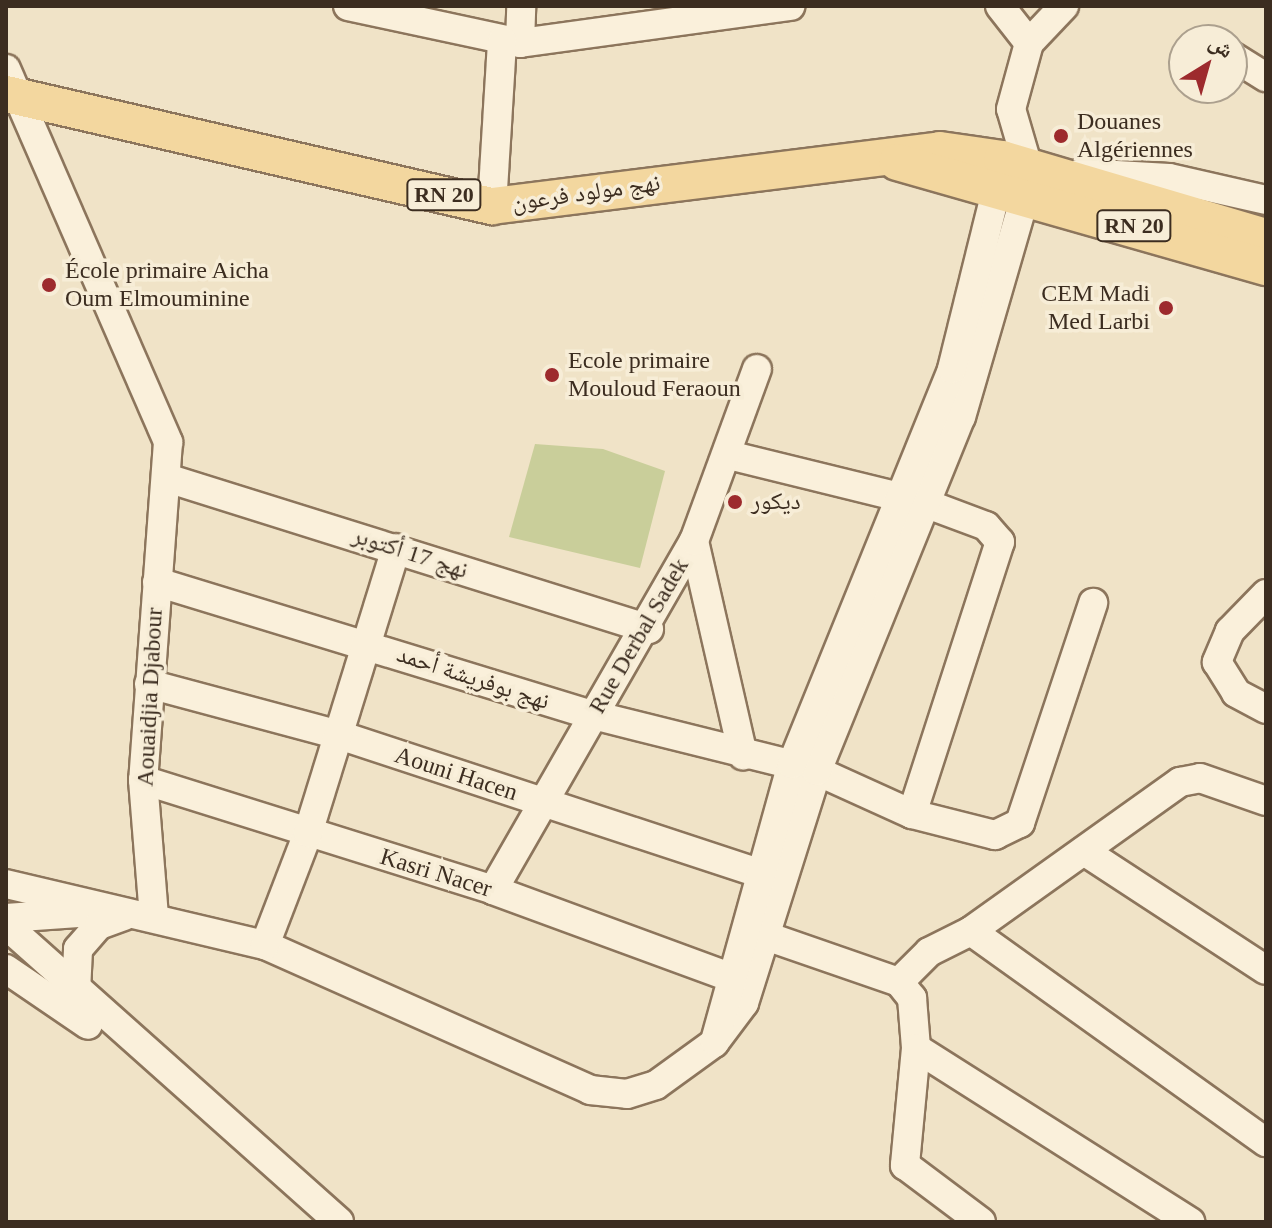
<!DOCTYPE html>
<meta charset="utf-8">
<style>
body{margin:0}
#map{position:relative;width:1272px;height:1228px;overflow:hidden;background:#f0e3c7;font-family:"Times New Roman","Noto Naskh Arabic",serif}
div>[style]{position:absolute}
.green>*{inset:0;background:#c9ce9a}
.roads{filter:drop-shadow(2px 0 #8c755c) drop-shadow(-2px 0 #8c755c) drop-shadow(0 2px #8c755c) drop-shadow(0 -2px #8c755c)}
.minor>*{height:28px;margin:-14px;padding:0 14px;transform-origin:14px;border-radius:14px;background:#faf0db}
.major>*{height:36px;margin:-18px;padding:0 18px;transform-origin:18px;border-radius:18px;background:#f3d79f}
.dots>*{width:22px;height:22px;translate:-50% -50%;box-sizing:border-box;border:4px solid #f7edd7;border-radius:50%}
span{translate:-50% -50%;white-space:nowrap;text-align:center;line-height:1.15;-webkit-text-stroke:7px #f7edd7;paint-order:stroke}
.shield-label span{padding:2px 6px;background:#f7edd7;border:2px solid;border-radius:6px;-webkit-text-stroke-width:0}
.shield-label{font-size:22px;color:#3c2d20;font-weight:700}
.poi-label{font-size:24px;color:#3c2d20}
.left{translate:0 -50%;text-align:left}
.right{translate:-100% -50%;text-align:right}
.street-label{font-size:24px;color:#3c2d20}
.frame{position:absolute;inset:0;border:8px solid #3c2d20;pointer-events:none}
.north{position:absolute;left:1168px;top:24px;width:80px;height:80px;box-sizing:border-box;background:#f7edd7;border:2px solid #aca08e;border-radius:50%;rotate:37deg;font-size:22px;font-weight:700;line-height:32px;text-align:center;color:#3c2d20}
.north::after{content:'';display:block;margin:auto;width:28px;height:36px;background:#9d2a2d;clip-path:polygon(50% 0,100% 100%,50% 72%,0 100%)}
</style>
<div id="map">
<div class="green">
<i style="clip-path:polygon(535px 444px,603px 449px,665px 471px,640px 568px,509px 537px)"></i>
</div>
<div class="roads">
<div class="minor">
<i style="left:348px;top:6px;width:176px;rotate:12.1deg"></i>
<i style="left:520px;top:43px;width:273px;rotate:-7.8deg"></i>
<i style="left:520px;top:43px;width:37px;rotate:-88deg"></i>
<i style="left:1029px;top:43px;width:51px;rotate:-46.6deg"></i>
<i style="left:1232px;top:56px;width:40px;rotate:32deg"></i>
<i style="left:6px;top:69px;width:407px;rotate:66.5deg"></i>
<i style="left:168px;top:442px;width:339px;rotate:94.2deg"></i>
<i style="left:143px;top:780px;width:136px;rotate:85.4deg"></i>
<i style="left:1081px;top:173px;width:88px;rotate:3.3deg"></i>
<i style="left:1169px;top:178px;width:99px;rotate:12.8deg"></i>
<i style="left:492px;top:206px;width:165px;rotate:-86.5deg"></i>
<i style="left:170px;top:479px;width:502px;rotate:17.39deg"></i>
<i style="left:694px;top:541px;width:220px;rotate:77.1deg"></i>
<i style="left:157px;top:582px;width:456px;rotate:17deg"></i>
<i style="left:593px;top:715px;width:231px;rotate:14deg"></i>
<i style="left:817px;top:771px;width:104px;rotate:24.4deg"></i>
<i style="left:912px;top:814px;width:286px;rotate:-72.1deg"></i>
<i style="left:1000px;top:542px;width:21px;rotate:-131deg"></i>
<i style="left:986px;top:526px;width:66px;rotate:-159.6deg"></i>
<i style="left:924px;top:503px;width:202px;rotate:-166.2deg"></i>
<i style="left:1266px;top:594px;width:52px;rotate:134.2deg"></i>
<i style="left:1230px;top:631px;width:34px;rotate:113deg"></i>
<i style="left:1217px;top:662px;width:36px;rotate:58deg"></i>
<i style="left:1236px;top:693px;width:34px;rotate:28deg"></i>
<i style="left:149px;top:684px;width:194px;rotate:15deg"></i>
<i style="left:336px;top:734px;width:445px;rotate:18.2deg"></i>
<i style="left:143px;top:780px;width:367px;rotate:17.4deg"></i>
<i style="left:493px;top:890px;width:249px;rotate:20.2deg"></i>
<i style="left:912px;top:814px;width:86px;rotate:14.2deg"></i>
<i style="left:995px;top:835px;width:28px;rotate:-26deg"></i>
<i style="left:1020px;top:823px;width:232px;rotate:-71.6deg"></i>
<i style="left:1084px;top:851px;width:217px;rotate:33.2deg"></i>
<i style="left:6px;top:884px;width:266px;rotate:13.3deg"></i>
<i style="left:265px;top:945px;width:356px;rotate:24deg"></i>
<i style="left:590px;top:1090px;width:37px;rotate:6deg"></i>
<i style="left:627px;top:1094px;width:30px;rotate:-17deg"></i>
<i style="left:656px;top:1085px;width:72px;rotate:-35.9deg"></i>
<i style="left:714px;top:1043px;width:50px;rotate:-53.1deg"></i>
<i style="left:744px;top:1003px;width:243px;rotate:-72.5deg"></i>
<i style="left:817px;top:771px;width:382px;rotate:-67.9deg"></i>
<i style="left:961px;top:417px;width:230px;rotate:-73.8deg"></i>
<i style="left:1025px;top:196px;width:29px;rotate:-84deg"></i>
<i style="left:1028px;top:167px;width:60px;rotate:-106.3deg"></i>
<i style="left:1011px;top:109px;width:68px;rotate:-74.7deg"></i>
<i style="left:1029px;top:43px;width:47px;rotate:-128.1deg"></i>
<i style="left:493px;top:890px;width:403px;rotate:-60.1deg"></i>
<i style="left:694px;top:541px;width:183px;rotate:-69.9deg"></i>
<i style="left:6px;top:918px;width:87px;rotate:-3.9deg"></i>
<i style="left:6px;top:925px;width:446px;rotate:41.7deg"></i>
<i style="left:971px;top:931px;width:363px;rotate:35.6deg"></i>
<i style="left:766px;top:936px;width:141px;rotate:19.1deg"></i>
<i style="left:899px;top:982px;width:42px;rotate:-45deg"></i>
<i style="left:929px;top:952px;width:47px;rotate:-26.6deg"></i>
<i style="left:971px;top:931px;width:257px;rotate:-35.5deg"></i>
<i style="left:1180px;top:782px;width:20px;rotate:-11deg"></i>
<i style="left:1200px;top:778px;width:70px;rotate:19.2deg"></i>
<i style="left:265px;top:945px;width:120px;rotate:-69deg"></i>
<i style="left:308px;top:833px;width:298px;rotate:-72.8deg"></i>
<i style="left:6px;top:969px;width:99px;rotate:34.3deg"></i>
<i style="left:899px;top:982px;width:21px;rotate:51deg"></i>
<i style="left:912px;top:998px;width:50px;rotate:85.4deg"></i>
<i style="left:916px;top:1048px;width:118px;rotate:95.4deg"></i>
<i style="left:905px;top:1165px;width:95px;rotate:36.9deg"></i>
<i style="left:76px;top:992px;width:43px;rotate:-87.3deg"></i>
<i style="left:78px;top:949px;width:32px;rotate:-49deg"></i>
<i style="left:99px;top:925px;width:27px;rotate:-20deg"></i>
<i style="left:715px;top:1041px;width:288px;rotate:-74.5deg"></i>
<i style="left:792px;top:764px;width:426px;rotate:-67.9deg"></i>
<i style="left:952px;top:369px;width:204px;rotate:-76.1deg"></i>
<i style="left:916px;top:1048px;width:325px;rotate:32.4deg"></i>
</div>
<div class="major">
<i style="left:6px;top:94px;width:499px;rotate:13deg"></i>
<i style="left:492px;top:206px;width:451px;rotate:-7.1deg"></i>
<i style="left:940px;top:150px;width:63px;rotate:8.3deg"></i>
<i style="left:1002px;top:159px;width:275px;rotate:16.5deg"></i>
<i style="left:897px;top:162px;width:384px;rotate:15.9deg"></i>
</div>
</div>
<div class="dots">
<i style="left:1061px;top:136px;background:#9d2a2d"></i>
<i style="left:49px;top:285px;background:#9d2a2d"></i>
<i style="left:1166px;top:308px;background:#9d2a2d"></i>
<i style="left:552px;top:375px;background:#9d2a2d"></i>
<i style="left:735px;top:502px;background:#9d2a2d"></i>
</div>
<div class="shield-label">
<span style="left:444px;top:195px">RN 20</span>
<span style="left:1134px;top:226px">RN 20</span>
</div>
<div class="poi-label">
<span class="left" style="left:1077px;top:136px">Douanes<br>Algériennes</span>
<span class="left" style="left:65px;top:285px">École primaire Aicha<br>Oum Elmouminine</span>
<span class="right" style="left:1150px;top:308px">CEM Madi<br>Med Larbi</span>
<span class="left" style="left:568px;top:375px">Ecole primaire<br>Mouloud Feraoun</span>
<span class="left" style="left:751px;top:502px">ديكور</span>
</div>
<div class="street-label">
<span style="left:586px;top:193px;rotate:-8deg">نهج مولود فرعون</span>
<span style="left:410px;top:553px;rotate:18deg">نهج 17 أكتوبر</span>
<span style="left:639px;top:636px;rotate:-60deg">Rue Derbal Sadek</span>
<span style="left:473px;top:678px;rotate:18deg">نهج بوفريشة أحمد</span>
<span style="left:150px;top:697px;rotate:-87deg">Aouaidjia Djabour</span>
<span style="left:456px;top:774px;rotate:18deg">Aouni Hacen</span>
<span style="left:436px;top:873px;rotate:17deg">Kasri Nacer</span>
</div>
<div class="frame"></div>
<div class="north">ش</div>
</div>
